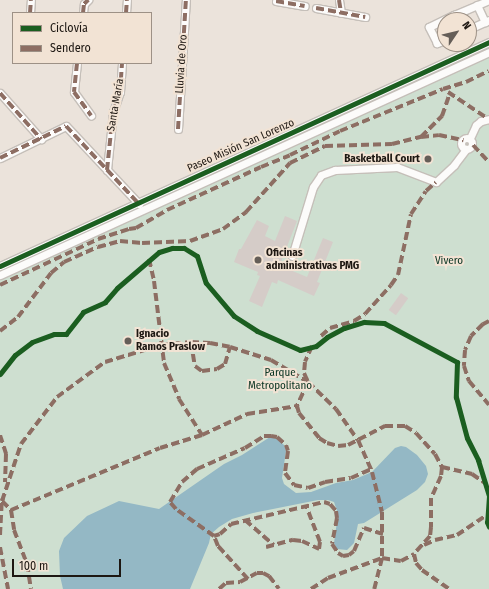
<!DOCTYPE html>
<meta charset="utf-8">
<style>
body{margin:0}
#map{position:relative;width:489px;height:589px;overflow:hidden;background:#ebe3db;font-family:"Fira Sans Condensed",sans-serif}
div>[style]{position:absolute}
.green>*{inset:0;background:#cedfd0}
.water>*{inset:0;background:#94b8c5}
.building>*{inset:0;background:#d5ccc8;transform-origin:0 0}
.roads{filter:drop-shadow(1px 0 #c5bfb9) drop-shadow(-1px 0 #c5bfb9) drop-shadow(0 1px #c5bfb9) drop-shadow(0 -1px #c5bfb9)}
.minor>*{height:7px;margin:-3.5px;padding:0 3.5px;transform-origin:3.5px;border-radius:3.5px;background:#fcfbfa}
.minor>.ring{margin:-3.5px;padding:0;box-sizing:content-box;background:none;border:7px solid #fcfbfa;border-radius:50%}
.quiet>*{height:4px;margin-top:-2px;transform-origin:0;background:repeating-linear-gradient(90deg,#8d6e63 0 8px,transparent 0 12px)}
.cycleway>*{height:5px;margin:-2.5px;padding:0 2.5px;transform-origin:2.5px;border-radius:2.5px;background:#1b5e20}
.dots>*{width:11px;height:11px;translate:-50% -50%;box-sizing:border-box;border:2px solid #f2e3d4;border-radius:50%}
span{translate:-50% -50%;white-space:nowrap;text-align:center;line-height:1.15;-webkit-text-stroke:4px #f2e3d4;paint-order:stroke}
.street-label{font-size:11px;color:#1d1712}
.poi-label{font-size:11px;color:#1d1712;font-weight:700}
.right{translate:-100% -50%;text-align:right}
.left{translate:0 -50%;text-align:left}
.park-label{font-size:11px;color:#073321}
.legend{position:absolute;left:12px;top:12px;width:140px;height:52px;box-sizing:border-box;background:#f2e3d4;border:1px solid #9d9186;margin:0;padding:5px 7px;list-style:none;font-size:12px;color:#1d1712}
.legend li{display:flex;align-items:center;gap:8px;height:20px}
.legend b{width:20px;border:1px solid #9d9186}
.north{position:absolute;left:437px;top:12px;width:40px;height:40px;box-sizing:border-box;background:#f2e3d4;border:1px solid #9d9186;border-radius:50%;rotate:55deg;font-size:11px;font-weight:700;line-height:16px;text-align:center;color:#1d1712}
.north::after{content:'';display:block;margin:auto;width:14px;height:18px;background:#655e58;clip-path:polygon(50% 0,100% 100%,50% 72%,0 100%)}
.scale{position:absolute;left:12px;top:559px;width:109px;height:18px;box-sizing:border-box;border:2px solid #1d1712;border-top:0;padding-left:5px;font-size:12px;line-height:14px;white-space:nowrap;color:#1d1712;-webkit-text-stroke:3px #f2e3d4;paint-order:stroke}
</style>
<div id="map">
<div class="green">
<i style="clip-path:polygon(489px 57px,489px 589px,0 589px,0 280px)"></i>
</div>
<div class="water">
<i style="clip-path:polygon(270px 437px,278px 439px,284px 445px,286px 451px,282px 478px,284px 484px,296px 493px,311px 492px,336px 483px,353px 480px,372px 472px,395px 448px,401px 446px,406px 447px,417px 455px,426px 466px,428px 474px,425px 482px,417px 490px,364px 523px,358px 524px,354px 543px,347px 550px,337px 549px,334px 543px,338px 514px,334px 502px,328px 500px,318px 500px,253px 513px,232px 519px,219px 527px,211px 534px,209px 543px,190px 589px,63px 589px,60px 576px,59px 551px,64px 538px,87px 516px,119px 501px,159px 509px,224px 464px,242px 455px)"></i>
</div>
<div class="building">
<i style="clip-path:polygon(285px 216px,297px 221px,281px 262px,285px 263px,283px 267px,307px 277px,323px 238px,333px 242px,317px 282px,320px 283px,314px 296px,278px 280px,277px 284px,272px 282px,262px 307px,249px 301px,260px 276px,257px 275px,258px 272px,234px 262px,239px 249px,241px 249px,257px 220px,269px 226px,265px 236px,275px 241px)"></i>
<i style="left:401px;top:293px;width:9px;height:21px;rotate:36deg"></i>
</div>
<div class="roads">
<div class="minor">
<i style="left:339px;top:0;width:13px;rotate:81deg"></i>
<i style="left:276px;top:1px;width:29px;rotate:10deg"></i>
<i style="left:477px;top:5px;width:19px;rotate:65deg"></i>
<i style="left:316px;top:8px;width:50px;rotate:10.4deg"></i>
<i style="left:30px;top:13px;width:13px;rotate:-86deg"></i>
<i style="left:83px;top:13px;width:9px;rotate:-84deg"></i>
<i style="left:84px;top:4px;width:6px;rotate:-45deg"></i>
<i style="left:126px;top:13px;width:13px;rotate:-86deg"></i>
<i style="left:457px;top:20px;width:6px;rotate:-121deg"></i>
<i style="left:454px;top:15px;width:38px;rotate:-23deg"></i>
<i style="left:469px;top:29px;width:22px;rotate:-24deg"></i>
<i style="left:445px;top:40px;width:9px;rotate:159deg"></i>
<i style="left:437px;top:43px;width:18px;rotate:-117deg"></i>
<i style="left:429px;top:27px;width:28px;rotate:-26deg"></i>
<i style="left:77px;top:63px;width:29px;rotate:96deg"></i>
<i style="left:74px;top:92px;width:29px;rotate:54deg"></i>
<i style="left:0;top:93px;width:62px;rotate:48.3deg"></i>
<i style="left:178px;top:129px;width:129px;rotate:-86.5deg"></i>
<i style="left:470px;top:138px;width:14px;rotate:-65deg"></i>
<i style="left:476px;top:125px;width:6px;rotate:-39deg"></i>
<i style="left:481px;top:121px;width:8px;rotate:-14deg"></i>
<i class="ring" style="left:461.5px;top:138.5px;width:4px;height:4px"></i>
<i style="left:0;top:158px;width:73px;rotate:-25.9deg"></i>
<i style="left:66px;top:126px;width:107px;rotate:46.9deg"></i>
<i style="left:107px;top:170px;width:58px;rotate:-84.1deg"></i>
<i style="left:113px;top:112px;width:21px;rotate:-71deg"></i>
<i style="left:120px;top:92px;width:29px;rotate:-86deg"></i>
<i style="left:292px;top:256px;width:72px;rotate:-73.1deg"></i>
<i style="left:313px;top:187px;width:14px;rotate:-56deg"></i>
<i style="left:321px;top:175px;width:15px;rotate:-20deg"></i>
<i style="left:335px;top:170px;width:62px;rotate:-2.8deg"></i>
<i style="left:397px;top:167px;width:42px;rotate:21deg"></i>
<i style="left:436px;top:182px;width:25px;rotate:-43deg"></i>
<i style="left:454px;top:165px;width:20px;rotate:-53deg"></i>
<i style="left:0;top:266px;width:538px;rotate:-24.61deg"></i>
<i style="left:0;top:275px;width:537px;rotate:-24.51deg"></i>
</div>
</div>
<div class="quiet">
<i style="left:339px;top:0;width:13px;rotate:81deg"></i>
<i style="left:276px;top:1px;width:29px;rotate:10deg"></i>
<i style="left:316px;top:8px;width:50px;rotate:10.4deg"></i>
<i style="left:30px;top:13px;width:13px;rotate:-86deg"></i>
<i style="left:83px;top:13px;width:9px;rotate:-84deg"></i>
<i style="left:84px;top:4px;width:6px;rotate:-45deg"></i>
<i style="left:126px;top:13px;width:13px;rotate:-86deg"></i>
<i style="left:77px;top:63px;width:29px;rotate:96deg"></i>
<i style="left:74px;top:92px;width:29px;rotate:54deg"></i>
<i style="left:448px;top:92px;width:47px;rotate:33.7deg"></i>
<i style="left:0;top:93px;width:62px;rotate:48.3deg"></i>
<i style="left:178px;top:129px;width:129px;rotate:-86.5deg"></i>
<i style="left:421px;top:137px;width:30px;rotate:-45deg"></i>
<i style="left:442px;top:116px;width:24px;rotate:-71deg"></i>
<i style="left:473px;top:145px;width:23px;rotate:47deg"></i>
<i style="left:0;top:158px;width:73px;rotate:-25.9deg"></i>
<i style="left:66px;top:126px;width:107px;rotate:46.9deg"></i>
<i style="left:107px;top:170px;width:58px;rotate:-84.1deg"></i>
<i style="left:113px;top:112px;width:21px;rotate:-71deg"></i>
<i style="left:120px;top:92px;width:29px;rotate:-86deg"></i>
<i style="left:149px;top:259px;width:23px;rotate:77deg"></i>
<i style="left:154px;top:281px;width:83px;rotate:83deg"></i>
<i style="left:164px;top:363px;width:39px;rotate:67deg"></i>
<i style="left:179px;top:399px;width:43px;rotate:57.4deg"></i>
<i style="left:0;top:285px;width:108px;rotate:-25.1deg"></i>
<i style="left:98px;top:239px;width:33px;rotate:-18deg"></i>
<i style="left:129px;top:229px;width:7px;rotate:-8deg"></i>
<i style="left:136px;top:228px;width:36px;rotate:-30deg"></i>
<i style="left:167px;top:210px;width:103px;rotate:-24.6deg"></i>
<i style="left:261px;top:167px;width:31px;rotate:-22deg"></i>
<i style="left:290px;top:155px;width:55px;rotate:-25.6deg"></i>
<i style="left:340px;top:131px;width:111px;rotate:-22.2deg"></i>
<i style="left:443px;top:89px;width:24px;rotate:-17deg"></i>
<i style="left:466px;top:82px;width:25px;rotate:-26deg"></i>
<i style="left:489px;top:321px;width:7px;rotate:153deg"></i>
<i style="left:483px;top:324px;width:17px;rotate:135deg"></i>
<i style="left:471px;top:336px;width:15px;rotate:113deg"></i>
<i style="left:465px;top:350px;width:16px;rotate:94deg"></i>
<i style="left:464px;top:366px;width:16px;rotate:72deg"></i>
<i style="left:469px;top:381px;width:31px;rotate:50deg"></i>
<i style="left:0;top:331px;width:23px;rotate:-38deg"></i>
<i style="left:18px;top:317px;width:55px;rotate:-53.1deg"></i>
<i style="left:51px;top:273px;width:17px;rotate:-40deg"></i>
<i style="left:64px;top:262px;width:37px;rotate:-24deg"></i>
<i style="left:98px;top:247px;width:23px;rotate:-15deg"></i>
<i style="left:120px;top:241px;width:22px;rotate:5deg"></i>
<i style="left:142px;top:243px;width:48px;rotate:-2.4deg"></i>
<i style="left:190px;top:241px;width:35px;rotate:-20deg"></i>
<i style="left:223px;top:229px;width:29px;rotate:-36deg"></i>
<i style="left:246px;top:212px;width:66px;rotate:-48.1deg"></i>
<i style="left:290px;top:163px;width:39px;rotate:-26deg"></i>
<i style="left:325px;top:146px;width:67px;rotate:-1.7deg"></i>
<i style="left:392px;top:144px;width:30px;rotate:-14deg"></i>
<i style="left:421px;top:137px;width:18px;rotate:-6deg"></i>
<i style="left:439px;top:135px;width:25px;rotate:12deg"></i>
<i style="left:321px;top:336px;width:12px;rotate:-42deg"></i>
<i style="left:330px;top:328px;width:25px;rotate:-16deg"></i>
<i style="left:354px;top:321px;width:13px;rotate:-32deg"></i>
<i style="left:365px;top:314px;width:39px;rotate:-48deg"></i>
<i style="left:391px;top:285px;width:12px;rotate:-55deg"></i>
<i style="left:398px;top:275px;width:62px;rotate:-78deg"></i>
<i style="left:411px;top:214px;width:27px;rotate:-57deg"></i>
<i style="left:426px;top:191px;width:13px;rotate:-42deg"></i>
<i style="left:191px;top:342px;width:24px;rotate:81deg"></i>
<i style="left:195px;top:366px;width:9px;rotate:36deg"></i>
<i style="left:202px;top:371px;width:15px;rotate:-8deg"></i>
<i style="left:217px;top:369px;width:9px;rotate:-32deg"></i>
<i style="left:225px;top:364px;width:18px;rotate:-74deg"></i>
<i style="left:312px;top:346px;width:17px;rotate:114deg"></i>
<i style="left:305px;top:362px;width:11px;rotate:95deg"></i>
<i style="left:304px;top:373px;width:10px;rotate:66deg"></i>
<i style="left:308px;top:382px;width:26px;rotate:115deg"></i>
<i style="left:297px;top:406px;width:7px;rotate:74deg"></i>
<i style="left:299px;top:413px;width:32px;rotate:51deg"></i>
<i style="left:319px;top:438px;width:9px;rotate:32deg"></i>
<i style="left:327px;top:443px;width:11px;rotate:15deg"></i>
<i style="left:338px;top:446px;width:10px;rotate:-6deg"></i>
<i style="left:348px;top:445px;width:42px;rotate:-27.2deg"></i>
<i style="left:385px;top:426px;width:20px"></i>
<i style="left:405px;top:426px;width:13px;rotate:32deg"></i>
<i style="left:416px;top:433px;width:28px;rotate:48deg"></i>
<i style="left:435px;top:454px;width:15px;rotate:62deg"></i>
<i style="left:442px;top:467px;width:9px;rotate:96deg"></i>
<i style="left:441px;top:476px;width:24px;rotate:114deg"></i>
<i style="left:431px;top:498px;width:29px;rotate:90deg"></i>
<i style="left:431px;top:527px;width:9px;rotate:96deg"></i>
<i style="left:430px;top:536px;width:24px;rotate:132deg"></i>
<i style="left:414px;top:554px;width:9px;rotate:77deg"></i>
<i style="left:416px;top:563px;width:9px;rotate:49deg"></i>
<i style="left:422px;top:570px;width:33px;rotate:35deg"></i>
<i style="left:0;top:435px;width:20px;rotate:72deg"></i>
<i style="left:6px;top:454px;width:28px;rotate:92deg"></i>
<i style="left:442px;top:467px;width:31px;rotate:13deg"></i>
<i style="left:472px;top:474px;width:16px;rotate:35deg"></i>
<i style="left:3px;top:498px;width:3px;rotate:108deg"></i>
<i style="left:2px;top:501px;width:13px;rotate:45deg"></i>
<i style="left:11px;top:510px;width:20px;rotate:81deg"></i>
<i style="left:14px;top:530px;width:36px;rotate:69deg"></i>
<i style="left:27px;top:564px;width:25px;rotate:81deg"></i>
<i style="left:11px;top:510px;width:161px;rotate:-22.6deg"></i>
<i style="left:160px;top:448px;width:44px;rotate:-17.2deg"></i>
<i style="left:202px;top:435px;width:50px;rotate:-25deg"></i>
<i style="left:247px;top:414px;width:51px;rotate:-9.1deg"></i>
<i style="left:245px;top:520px;width:38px;rotate:41deg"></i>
<i style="left:0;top:535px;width:34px;rotate:-87deg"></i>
<i style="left:2px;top:501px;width:60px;rotate:-71.6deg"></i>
<i style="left:21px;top:444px;width:59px;rotate:-52.5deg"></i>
<i style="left:57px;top:397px;width:59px;rotate:-36.1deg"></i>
<i style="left:105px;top:362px;width:59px;rotate:-16.9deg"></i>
<i style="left:161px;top:345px;width:30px;rotate:-6deg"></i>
<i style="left:191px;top:342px;width:19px;rotate:3deg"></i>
<i style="left:210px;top:343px;width:20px;rotate:11deg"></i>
<i style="left:230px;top:347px;width:43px;rotate:17.6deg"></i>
<i style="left:271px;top:360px;width:43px;rotate:30.7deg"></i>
<i style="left:308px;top:382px;width:39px;rotate:44deg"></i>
<i style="left:336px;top:409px;width:38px;rotate:55deg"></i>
<i style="left:358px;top:440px;width:35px;rotate:66deg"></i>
<i style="left:372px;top:472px;width:41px;rotate:76deg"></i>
<i style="left:382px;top:512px;width:46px;rotate:90deg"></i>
<i style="left:382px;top:558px;width:32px;rotate:104deg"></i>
<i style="left:214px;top:536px;width:6px;rotate:-18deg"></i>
<i style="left:220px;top:534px;width:15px;rotate:-42deg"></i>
<i style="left:231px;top:524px;width:96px;rotate:-13.3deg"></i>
<i style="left:324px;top:502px;width:6px;rotate:18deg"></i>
<i style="left:330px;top:504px;width:9px;rotate:49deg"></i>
<i style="left:336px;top:511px;width:7px;rotate:82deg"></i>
<i style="left:337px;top:518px;width:26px;rotate:101deg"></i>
<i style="left:332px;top:544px;width:11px;rotate:56deg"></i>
<i style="left:338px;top:553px;width:6px;rotate:31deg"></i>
<i style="left:343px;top:556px;width:6px;rotate:-9deg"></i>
<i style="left:349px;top:555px;width:6px;rotate:-39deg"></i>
<i style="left:354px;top:551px;width:25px;rotate:-67deg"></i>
<i style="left:364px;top:528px;width:20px;rotate:18deg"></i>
<i style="left:424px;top:545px;width:12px;rotate:-24deg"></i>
<i style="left:435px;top:540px;width:23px;rotate:-13deg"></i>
<i style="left:457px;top:535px;width:37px;rotate:-34deg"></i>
<i style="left:0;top:547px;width:43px;rotate:79.2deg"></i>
<i style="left:266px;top:547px;width:28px;rotate:-15deg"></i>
<i style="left:293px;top:540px;width:9px;rotate:6deg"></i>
<i style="left:302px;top:541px;width:19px;rotate:25deg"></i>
<i style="left:319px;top:549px;width:7px;rotate:-82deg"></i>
<i style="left:320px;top:542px;width:39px;rotate:-111deg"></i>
<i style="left:248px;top:579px;width:45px;rotate:-132.3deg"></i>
<i style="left:218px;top:546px;width:11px;rotate:-112deg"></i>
<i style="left:214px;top:536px;width:47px;rotate:-144.6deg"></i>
<i style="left:176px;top:509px;width:9px;rotate:-131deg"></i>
<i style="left:170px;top:502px;width:23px;rotate:-59deg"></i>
<i style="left:182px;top:482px;width:20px;rotate:-41deg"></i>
<i style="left:197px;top:469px;width:52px;rotate:-23.6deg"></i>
<i style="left:245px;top:448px;width:22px;rotate:-32deg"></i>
<i style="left:264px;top:436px;width:7px"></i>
<i style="left:271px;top:436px;width:6px;rotate:9deg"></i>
<i style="left:277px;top:437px;width:12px;rotate:42deg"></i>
<i style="left:286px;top:445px;width:6px;rotate:72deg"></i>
<i style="left:288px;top:451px;width:22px;rotate:98deg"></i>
<i style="left:285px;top:473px;width:15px;rotate:53deg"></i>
<i style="left:294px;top:485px;width:14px;rotate:12deg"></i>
<i style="left:308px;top:488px;width:18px;rotate:-19deg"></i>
<i style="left:325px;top:482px;width:26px;rotate:-9deg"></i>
<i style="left:351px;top:478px;width:22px;rotate:-24deg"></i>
<i style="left:219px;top:589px;width:9px;rotate:-41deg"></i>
<i style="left:226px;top:583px;width:14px;rotate:-4deg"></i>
<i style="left:240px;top:582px;width:19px;rotate:-28deg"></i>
<i style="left:257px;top:573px;width:6px"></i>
<i style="left:263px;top:573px;width:7px;rotate:27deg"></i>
<i style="left:269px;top:576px;width:16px;rotate:52deg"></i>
<i style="left:311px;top:589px;width:20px;rotate:-33deg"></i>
<i style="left:328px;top:578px;width:58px;rotate:-20.3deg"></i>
<i style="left:382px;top:558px;width:19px;rotate:9deg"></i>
<i style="left:401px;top:561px;width:15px;rotate:-28deg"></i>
</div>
<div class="cycleway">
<i style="left:0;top:266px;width:538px;rotate:-24.61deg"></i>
<i style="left:0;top:374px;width:24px;rotate:-52deg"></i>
<i style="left:15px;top:355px;width:21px;rotate:-37deg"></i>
<i style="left:32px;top:342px;width:23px;rotate:-20deg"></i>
<i style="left:54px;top:334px;width:12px"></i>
<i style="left:66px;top:334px;width:28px;rotate:-52deg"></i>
<i style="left:83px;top:312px;width:24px;rotate:-24deg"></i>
<i style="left:105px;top:302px;width:18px;rotate:-49deg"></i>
<i style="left:117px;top:288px;width:55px;rotate:-40.6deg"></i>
<i style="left:159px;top:252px;width:14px;rotate:-17deg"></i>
<i style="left:172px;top:248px;width:12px"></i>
<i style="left:184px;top:248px;width:15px;rotate:32deg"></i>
<i style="left:197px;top:256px;width:28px;rotate:72deg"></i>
<i style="left:206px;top:283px;width:43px;rotate:49.7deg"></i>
<i style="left:234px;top:316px;width:27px;rotate:33deg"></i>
<i style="left:257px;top:331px;width:47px;rotate:23.8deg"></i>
<i style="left:300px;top:350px;width:16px;rotate:-14deg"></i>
<i style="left:316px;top:346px;width:14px;rotate:-39deg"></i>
<i style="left:327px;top:337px;width:19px;rotate:-28deg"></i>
<i style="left:344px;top:328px;width:21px;rotate:-17deg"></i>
<i style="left:364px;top:322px;width:20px;rotate:3deg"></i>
<i style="left:384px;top:323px;width:83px;rotate:28.1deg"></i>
<i style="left:457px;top:362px;width:35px;rotate:92deg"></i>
<i style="left:456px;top:397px;width:42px;rotate:75deg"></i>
<i style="left:467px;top:438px;width:25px;rotate:63deg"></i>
<i style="left:478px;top:460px;width:38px;rotate:73deg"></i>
<i style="left:489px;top:496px;width:26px;rotate:94deg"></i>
<i style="left:487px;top:522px;width:5px;rotate:68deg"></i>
</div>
<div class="dots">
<i style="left:428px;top:159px;background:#655e58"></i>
<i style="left:258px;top:260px;background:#655e58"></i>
<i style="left:128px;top:341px;background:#655e58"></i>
</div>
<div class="street-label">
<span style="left:182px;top:64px;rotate:-86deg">Lluvia de Oro</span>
<span style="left:116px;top:105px;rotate:-80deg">Santa María</span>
<span style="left:241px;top:146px;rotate:-24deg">Paseo Misión San Lorenzo</span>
</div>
<div class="poi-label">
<span class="right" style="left:420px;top:159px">Basketball Court</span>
<span class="left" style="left:266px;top:260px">Oficinas<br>administrativas PMG</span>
<span class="left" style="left:136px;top:341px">Ignacio<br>Ramos Praslow</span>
</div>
<div class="park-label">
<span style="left:449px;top:261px">Vivero</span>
<span style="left:280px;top:380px">Parque<br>Metropolitano</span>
</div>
<ul class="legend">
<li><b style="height:5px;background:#1b5e20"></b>Ciclovía</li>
<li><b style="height:5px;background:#8d6e63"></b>Sendero</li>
</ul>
<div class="north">N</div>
<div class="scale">100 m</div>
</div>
